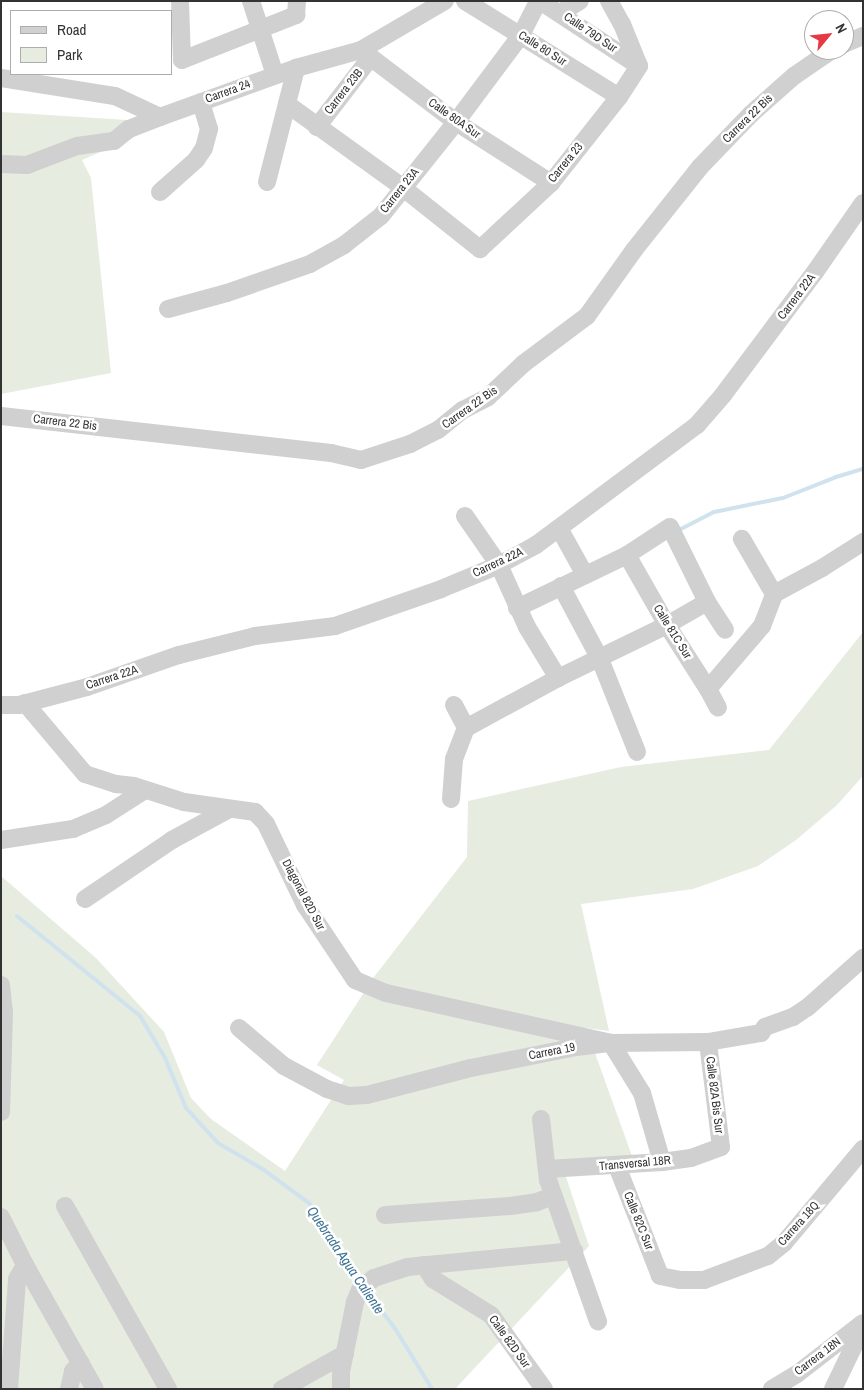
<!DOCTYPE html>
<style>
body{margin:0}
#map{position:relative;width:864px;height:1390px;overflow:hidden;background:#fff;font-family:"Archivo Narrow",sans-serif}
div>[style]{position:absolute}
.green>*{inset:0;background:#e6ecdf}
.stream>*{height:4px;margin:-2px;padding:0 2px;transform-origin:2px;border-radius:2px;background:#cfe2ee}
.minor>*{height:18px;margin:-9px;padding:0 9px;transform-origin:9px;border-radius:9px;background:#d0d0d0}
span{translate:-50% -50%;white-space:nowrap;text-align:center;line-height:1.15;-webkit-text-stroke:5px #fff;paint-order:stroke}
.street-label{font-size:12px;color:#333}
.water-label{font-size:14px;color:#3f7597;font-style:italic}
.frame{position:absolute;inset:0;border:2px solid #333;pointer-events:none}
.legend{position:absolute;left:10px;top:10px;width:162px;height:65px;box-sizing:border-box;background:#fff;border:1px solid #adadad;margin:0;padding:6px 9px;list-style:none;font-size:15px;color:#333}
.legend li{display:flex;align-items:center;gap:10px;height:25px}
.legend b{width:25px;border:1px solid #adadad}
.north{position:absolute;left:804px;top:10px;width:50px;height:50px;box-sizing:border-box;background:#fff;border:1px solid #adadad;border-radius:50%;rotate:62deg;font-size:14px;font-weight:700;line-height:20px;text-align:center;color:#333}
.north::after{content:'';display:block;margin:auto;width:18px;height:22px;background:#e63946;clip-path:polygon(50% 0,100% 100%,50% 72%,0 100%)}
</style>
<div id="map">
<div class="green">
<i style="clip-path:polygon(1px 112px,127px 120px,133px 138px,82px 160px,91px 178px,111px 373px,1px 394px)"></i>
<i style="clip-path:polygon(863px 632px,863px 776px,837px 805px,796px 840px,758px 866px,693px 889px,581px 904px,609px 1031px,586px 1028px,632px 1156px,561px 1162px,589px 1246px,455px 1389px,1px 1389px,1px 876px,96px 958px,164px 1032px,191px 1098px,211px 1119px,285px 1171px,344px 1080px,317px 1065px,374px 977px,467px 857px,468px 801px,621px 767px,769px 750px)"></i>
</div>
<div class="stream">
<i style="left:677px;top:531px;width:42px;rotate:-27.2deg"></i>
<i style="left:714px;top:512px;width:70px;rotate:-11.5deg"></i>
<i style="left:783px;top:498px;width:57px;rotate:-21.6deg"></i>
<i style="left:836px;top:477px;width:28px;rotate:-17deg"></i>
<i style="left:17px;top:916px;width:159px;rotate:39.1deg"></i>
<i style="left:140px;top:1016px;width:49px;rotate:59.2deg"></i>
<i style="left:165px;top:1058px;width:54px;rotate:67.2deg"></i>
<i style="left:186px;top:1108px;width:47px;rotate:47.6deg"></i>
<i style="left:218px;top:1143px;width:53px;rotate:30.4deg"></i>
<i style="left:264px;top:1170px;width:56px;rotate:36.3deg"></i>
<i style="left:309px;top:1203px;width:95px;rotate:56.6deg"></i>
<i style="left:366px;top:1290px;width:50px;rotate:53.1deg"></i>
<i style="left:396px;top:1330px;width:69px;rotate:58.6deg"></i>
</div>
<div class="minor">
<i style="left:180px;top:1px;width:59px;rotate:88.1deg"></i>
<i style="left:182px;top:60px;width:123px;rotate:-21.5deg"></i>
<i style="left:296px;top:15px;width:14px;rotate:-86deg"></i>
<i style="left:251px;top:1px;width:78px;rotate:72deg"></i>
<i style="left:465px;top:1px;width:181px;rotate:31.9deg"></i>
<i style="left:540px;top:1px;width:118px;rotate:33.3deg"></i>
<i style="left:609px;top:1px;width:26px;rotate:61deg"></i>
<i style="left:622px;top:24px;width:45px;rotate:68deg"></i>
<i style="left:560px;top:13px;width:23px;rotate:-31deg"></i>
<i style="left:844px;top:44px;width:21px;rotate:-23deg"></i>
<i style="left:361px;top:50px;width:119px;rotate:37.2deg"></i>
<i style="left:456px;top:122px;width:113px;rotate:32.7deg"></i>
<i style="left:1px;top:78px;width:115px;rotate:9deg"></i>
<i style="left:115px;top:96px;width:50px;rotate:25deg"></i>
<i style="left:160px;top:117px;width:145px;rotate:-19.8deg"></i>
<i style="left:296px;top:68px;width:67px;rotate:-15.5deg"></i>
<i style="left:361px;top:50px;width:97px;rotate:-30.3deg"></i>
<i style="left:287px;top:104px;width:142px;rotate:35.8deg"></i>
<i style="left:402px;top:187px;width:100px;rotate:38.5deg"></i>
<i style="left:480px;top:249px;width:97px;rotate:-42.9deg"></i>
<i style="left:551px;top:183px;width:110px;rotate:-51.7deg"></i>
<i style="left:619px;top:97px;width:37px;rotate:-57deg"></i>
<i style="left:317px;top:127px;width:88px;rotate:-52.4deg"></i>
<i style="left:1px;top:164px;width:26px;rotate:2deg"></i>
<i style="left:27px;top:165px;width:53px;rotate:-20.8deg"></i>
<i style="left:77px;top:146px;width:37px;rotate:-8deg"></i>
<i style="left:114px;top:141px;width:19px;rotate:-39deg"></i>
<i style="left:129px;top:129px;width:33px;rotate:-21deg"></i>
<i style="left:267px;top:182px;width:118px;rotate:-75.7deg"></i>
<i style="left:160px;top:192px;width:48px;rotate:-41.6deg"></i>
<i style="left:196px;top:160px;width:14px;rotate:-56deg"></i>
<i style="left:204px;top:148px;width:20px;rotate:-75deg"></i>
<i style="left:209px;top:129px;width:28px;rotate:-107deg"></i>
<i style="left:168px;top:309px;width:61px;rotate:-15.2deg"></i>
<i style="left:227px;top:293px;width:88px;rotate:-19.3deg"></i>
<i style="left:310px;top:264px;width:39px;rotate:-29deg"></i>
<i style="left:344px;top:245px;width:47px;rotate:-38.1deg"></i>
<i style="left:381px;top:216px;width:120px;rotate:-51.4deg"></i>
<i style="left:456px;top:122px;width:109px;rotate:-53.2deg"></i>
<i style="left:521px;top:35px;width:38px;rotate:-63deg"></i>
<i style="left:1px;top:416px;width:332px;rotate:6.4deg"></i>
<i style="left:331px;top:453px;width:31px;rotate:13deg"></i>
<i style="left:361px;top:460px;width:52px;rotate:-18.1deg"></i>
<i style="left:410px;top:444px;width:31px;rotate:-27deg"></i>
<i style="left:438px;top:430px;width:32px;rotate:-39deg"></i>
<i style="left:463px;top:410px;width:28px;rotate:-27deg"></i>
<i style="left:488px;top:397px;width:48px;rotate:-43.3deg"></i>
<i style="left:523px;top:364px;width:80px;rotate:-36.9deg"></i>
<i style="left:587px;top:316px;width:81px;rotate:-54.5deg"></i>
<i style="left:634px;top:250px;width:106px;rotate:-51.5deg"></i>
<i style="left:700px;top:167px;width:74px;rotate:-46.1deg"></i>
<i style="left:751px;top:114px;width:57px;rotate:-41.5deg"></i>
<i style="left:794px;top:76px;width:46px;rotate:-34.4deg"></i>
<i style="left:465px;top:516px;width:60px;rotate:55.2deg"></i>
<i style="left:499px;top:565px;width:68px;rotate:65.7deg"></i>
<i style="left:527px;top:627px;width:60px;rotate:58.7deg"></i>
<i style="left:559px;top:528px;width:54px;rotate:61deg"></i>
<i style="left:627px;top:555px;width:81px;rotate:60.3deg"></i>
<i style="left:667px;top:625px;width:76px;rotate:57.4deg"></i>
<i style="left:708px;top:689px;width:21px;rotate:62deg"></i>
<i style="left:561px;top:586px;width:83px;rotate:61.9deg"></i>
<i style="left:600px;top:659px;width:100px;rotate:68.3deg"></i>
<i style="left:774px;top:594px;width:55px;rotate:-28.4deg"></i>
<i style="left:822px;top:568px;width:49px;rotate:-32.4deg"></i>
<i style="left:517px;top:608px;width:122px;rotate:-25.7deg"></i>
<i style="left:627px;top:555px;width:51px;rotate:-33.1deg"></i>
<i style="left:670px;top:527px;width:84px;rotate:63.7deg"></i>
<i style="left:707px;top:602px;width:33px;rotate:57deg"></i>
<i style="left:708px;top:689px;width:83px;rotate:-49.4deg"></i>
<i style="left:762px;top:626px;width:34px;rotate:-69deg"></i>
<i style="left:774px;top:594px;width:64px;rotate:-120.2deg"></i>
<i style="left:25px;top:703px;width:93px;rotate:49.8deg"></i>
<i style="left:85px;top:774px;width:33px;rotate:18deg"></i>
<i style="left:116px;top:784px;width:18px;rotate:6deg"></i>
<i style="left:134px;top:786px;width:52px;rotate:17.7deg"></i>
<i style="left:184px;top:802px;width:72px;rotate:8deg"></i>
<i style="left:255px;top:812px;width:16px;rotate:47deg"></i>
<i style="left:266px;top:824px;width:90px;rotate:64.3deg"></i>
<i style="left:305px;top:905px;width:90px;rotate:56.3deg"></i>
<i style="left:355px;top:980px;width:34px;rotate:23deg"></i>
<i style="left:386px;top:993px;width:230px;rotate:12.5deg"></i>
<i style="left:611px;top:1043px;width:59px;rotate:58.2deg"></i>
<i style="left:642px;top:1093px;width:72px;rotate:73.8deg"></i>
<i style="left:1px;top:705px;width:18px"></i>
<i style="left:19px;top:705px;width:70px;rotate:-14.8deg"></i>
<i style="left:87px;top:687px;width:97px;rotate:-19.2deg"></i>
<i style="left:179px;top:655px;width:78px;rotate:-14deg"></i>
<i style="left:255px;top:636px;width:81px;rotate:-7.1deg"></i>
<i style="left:335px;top:626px;width:112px;rotate:-19.2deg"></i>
<i style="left:441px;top:589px;width:63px;rotate:-22.5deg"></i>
<i style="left:499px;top:565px;width:42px;rotate:-28.4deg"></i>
<i style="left:536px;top:545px;width:201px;rotate:-36.7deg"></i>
<i style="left:697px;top:425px;width:40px;rotate:-49deg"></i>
<i style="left:723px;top:395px;width:154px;rotate:-53.2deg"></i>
<i style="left:815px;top:272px;width:84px;rotate:-55.2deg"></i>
<i style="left:454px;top:705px;width:26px;rotate:62deg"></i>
<i style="left:466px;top:728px;width:105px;rotate:-28.5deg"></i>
<i style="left:558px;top:678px;width:121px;rotate:-25.9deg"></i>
<i style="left:667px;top:625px;width:46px;rotate:-29.9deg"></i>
<i style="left:451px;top:799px;width:40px;rotate:-85.7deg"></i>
<i style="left:454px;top:759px;width:33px;rotate:-69deg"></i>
<i style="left:1px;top:840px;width:73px;rotate:-8.7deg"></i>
<i style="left:73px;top:829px;width:36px;rotate:-23deg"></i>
<i style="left:106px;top:815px;width:46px;rotate:-32.7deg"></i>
<i style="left:85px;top:899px;width:105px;rotate:-34.1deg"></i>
<i style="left:172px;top:840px;width:65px;rotate:-28.5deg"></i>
<i style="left:1px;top:985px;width:27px;rotate:84deg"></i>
<i style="left:4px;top:1012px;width:100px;rotate:91.7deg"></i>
<i style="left:239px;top:1028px;width:59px;rotate:40.2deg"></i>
<i style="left:284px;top:1066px;width:49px;rotate:28.1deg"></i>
<i style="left:327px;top:1089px;width:23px;rotate:18deg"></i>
<i style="left:349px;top:1096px;width:18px;rotate:-3deg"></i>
<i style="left:367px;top:1095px;width:107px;rotate:-14.6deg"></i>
<i style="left:471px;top:1068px;width:107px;rotate:-11.3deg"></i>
<i style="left:576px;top:1047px;width:35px;rotate:-7deg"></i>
<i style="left:611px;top:1043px;width:97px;rotate:-0.6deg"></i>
<i style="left:708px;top:1042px;width:54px;rotate:-9.6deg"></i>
<i style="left:761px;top:1033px;width:7px;rotate:-56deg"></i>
<i style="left:765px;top:1027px;width:30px;rotate:-20deg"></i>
<i style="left:793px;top:1017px;width:18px;rotate:-34deg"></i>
<i style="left:808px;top:1007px;width:74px;rotate:-41.7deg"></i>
<i style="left:541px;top:1119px;width:61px;rotate:83.5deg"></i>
<i style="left:548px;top:1180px;width:150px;rotate:70.5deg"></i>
<i style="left:617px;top:1166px;width:118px;rotate:68.6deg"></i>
<i style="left:660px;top:1276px;width:20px;rotate:11deg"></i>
<i style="left:680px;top:1280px;width:24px"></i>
<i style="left:704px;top:1280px;width:68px;rotate:-20.6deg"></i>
<i style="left:768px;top:1256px;width:21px;rotate:-39deg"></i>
<i style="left:784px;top:1243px;width:123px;rotate:-50deg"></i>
<i style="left:547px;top:1169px;width:115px;rotate:-3.5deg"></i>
<i style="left:662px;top:1162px;width:29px;rotate:-8deg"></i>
<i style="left:691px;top:1158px;width:32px;rotate:-20deg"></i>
<i style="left:721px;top:1147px;width:106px;rotate:-97.1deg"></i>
<i style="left:65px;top:1206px;width:210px;rotate:60.6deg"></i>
<i style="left:385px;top:1215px;width:125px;rotate:-4.1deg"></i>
<i style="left:510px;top:1206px;width:27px;rotate:-8deg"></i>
<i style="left:537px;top:1202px;width:17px;rotate:-21deg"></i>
<i style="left:1px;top:1217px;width:54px;rotate:63.4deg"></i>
<i style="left:25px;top:1265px;width:142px;rotate:60.6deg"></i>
<i style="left:424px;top:1265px;width:17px;rotate:57deg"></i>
<i style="left:433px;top:1279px;width:68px;rotate:31.8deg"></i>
<i style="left:491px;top:1315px;width:91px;rotate:54.4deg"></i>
<i style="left:9px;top:1389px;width:110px;rotate:-85.8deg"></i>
<i style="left:17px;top:1279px;width:16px;rotate:-60deg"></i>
<i style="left:69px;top:1389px;width:18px;rotate:-77deg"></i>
<i style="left:73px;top:1371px;width:11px;rotate:-45deg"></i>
<i style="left:282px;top:1389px;width:72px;rotate:-29.1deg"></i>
<i style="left:341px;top:1389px;width:17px;rotate:-90deg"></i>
<i style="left:341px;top:1372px;width:71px;rotate:-78.7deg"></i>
<i style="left:355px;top:1302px;width:13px;rotate:-67deg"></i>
<i style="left:360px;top:1290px;width:18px;rotate:-41deg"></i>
<i style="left:374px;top:1278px;width:35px;rotate:-18deg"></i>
<i style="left:407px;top:1267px;width:168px;rotate:-5.5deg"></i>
<i style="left:772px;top:1389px;width:29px;rotate:-31deg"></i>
<i style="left:797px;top:1374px;width:83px;rotate:-37.7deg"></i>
<i style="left:833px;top:1389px;width:69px;rotate:-64.2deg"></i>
</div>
<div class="street-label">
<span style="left:590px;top:33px;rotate:34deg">Calle 79D Sur</span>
<span style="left:542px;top:49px;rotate:32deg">Calle 80 Sur</span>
<span style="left:228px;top:92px;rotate:-20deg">Carrera 24</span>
<span style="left:344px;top:92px;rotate:-52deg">Carrera 23B</span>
<span style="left:454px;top:119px;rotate:35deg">Calle 80A Sur</span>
<span style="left:748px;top:119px;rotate:-44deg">Carrera 22 Bis</span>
<span style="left:566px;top:163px;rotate:-51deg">Carrera 23</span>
<span style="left:400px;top:191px;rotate:-51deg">Carrera 23A</span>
<span style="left:797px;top:297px;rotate:-53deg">Carrera 22A</span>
<span style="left:470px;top:408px;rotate:-35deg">Carrera 22 Bis</span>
<span style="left:65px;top:423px;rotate:7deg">Carrera 22 Bis</span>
<span style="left:498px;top:563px;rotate:-25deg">Carrera 22A</span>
<span style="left:672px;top:632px;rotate:58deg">Calle 81C Sur</span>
<span style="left:112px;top:678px;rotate:-18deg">Carrera 22A</span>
<span style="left:303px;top:895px;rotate:62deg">Diagonal 82D Sur</span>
<span style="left:552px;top:1052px;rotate:-11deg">Carrera 19</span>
<span style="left:714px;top:1095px;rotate:83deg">Calle 82A Bis Sur</span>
<span style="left:635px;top:1164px;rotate:-5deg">Transversal 18R</span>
<span style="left:638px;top:1221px;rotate:68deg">Calle 82C Sur</span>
<span style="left:799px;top:1224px;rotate:-48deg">Carrera 18Q</span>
<span style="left:509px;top:1342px;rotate:54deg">Calle 82D Sur</span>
<span style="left:818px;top:1357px;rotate:-37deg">Carrera 18N</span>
</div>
<div class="water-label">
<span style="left:346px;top:1260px;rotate:56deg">Quebrada Agua Caliente</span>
</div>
<div class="frame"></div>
<ul class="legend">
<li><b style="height:6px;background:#d0d0d0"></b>Road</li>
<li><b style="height:14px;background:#e6ecdf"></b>Park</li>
</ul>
<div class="north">N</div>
</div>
